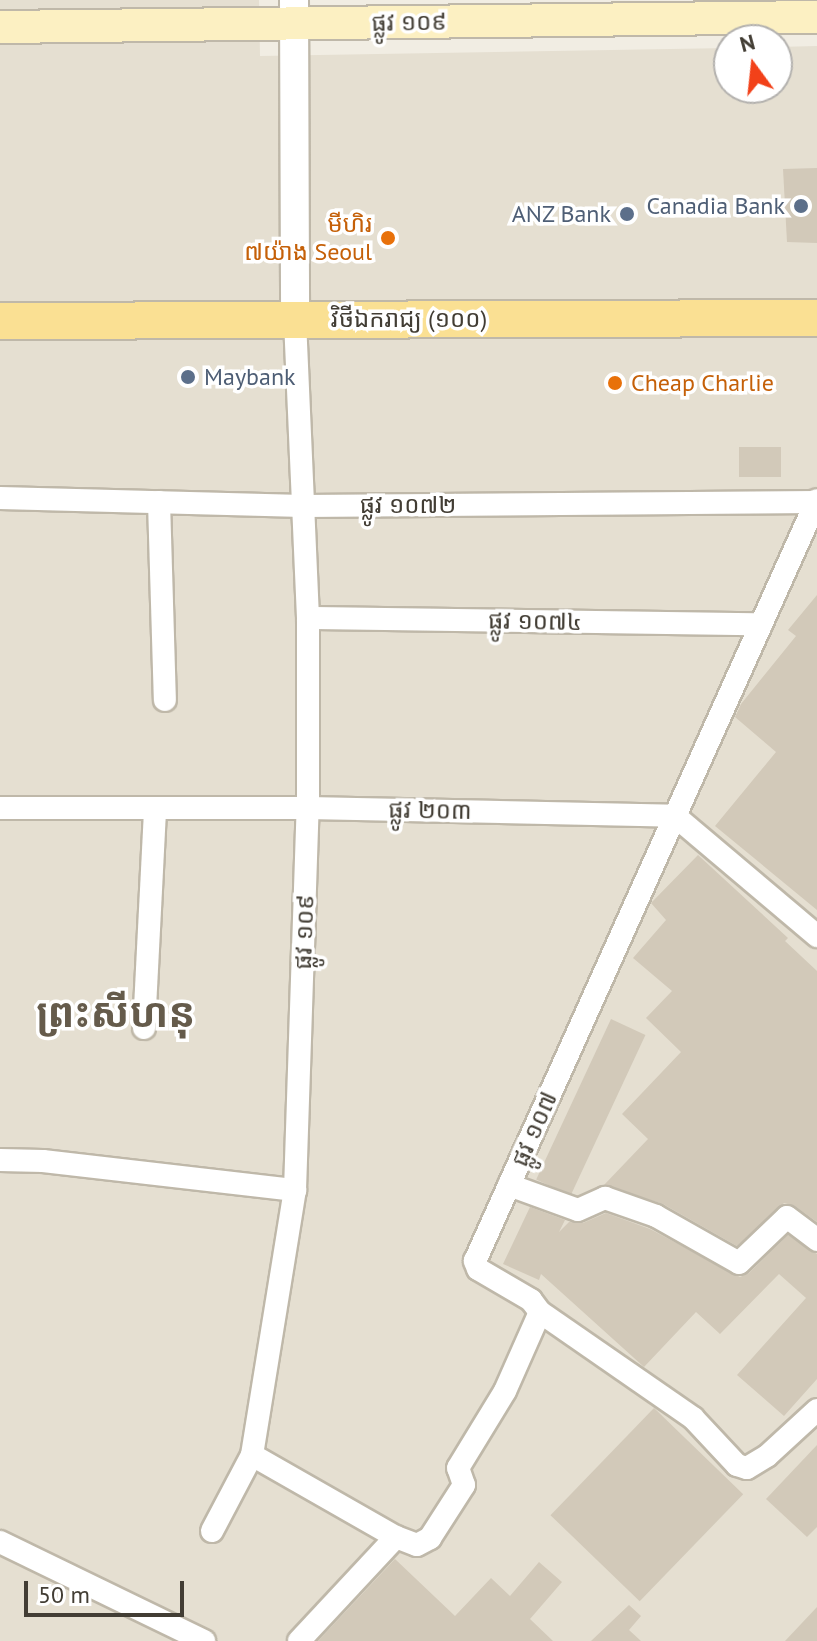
<!DOCTYPE html>
<meta charset="utf-8">
<style>
body{margin:0}
#map{position:relative;width:817px;height:1641px;overflow:hidden;background:#f1ede3;font-family:"PT Sans","Noto Sans Khmer",sans-serif}
div>[style]{position:absolute}
.residential>*{inset:0;background:#e5dfd1}
.building>*{inset:0;background:#d2c9b9;transform-origin:0 0}
.roads{filter:drop-shadow(2px 0 #bfb8a9) drop-shadow(-2px 0 #bfb8a9) drop-shadow(0 2px #bfb8a9) drop-shadow(0 -2px #bfb8a9)}
.minor>*{height:22px;margin:-11px;padding:0 11px;transform-origin:11px;border-radius:11px;background:#fff}
.tertiary>*{height:28px;margin:-14px;padding:0 14px;transform-origin:14px;border-radius:14px;background:#fff}
.secondary>*{height:32px;margin:-16px;padding:0 16px;transform-origin:16px;border-radius:16px;background:#fcf0c2}
.primary>*{height:36px;margin:-18px;padding:0 18px;transform-origin:18px;border-radius:18px;background:#fae093}
.dots>*{width:22px;height:22px;translate:-50% -50%;box-sizing:border-box;border:4px solid #fff;border-radius:50%}
span{translate:-50% -50%;white-space:nowrap;text-align:center;line-height:1.15;-webkit-text-stroke:7px #fff;paint-order:stroke}
.street-label{font-size:24px;color:#423d34}
.service-label{font-size:24px;color:#4e5e75}
.right{translate:-100% -50%;text-align:right}
.left{translate:0 -50%;text-align:left}
.food-label{font-size:24px;color:#c56008}
.town-label{font-size:40px;color:#655b4b;font-weight:700}
.north{position:absolute;left:713px;top:24px;width:80px;height:80px;box-sizing:border-box;background:#fff;border:2px solid #b3b1ae;border-radius:50%;rotate:345deg;font-size:22px;font-weight:700;line-height:32px;text-align:center;color:#423d34}
.north::after{content:'';display:block;margin:auto;width:28px;height:36px;background:#f24119;clip-path:polygon(50% 0,100% 100%,50% 72%,0 100%)}
.scale{position:absolute;left:24px;top:1581px;width:160px;height:36px;box-sizing:border-box;border:4px solid #423d34;border-top:0;padding-left:10px;font-size:24px;line-height:28px;white-space:nowrap;color:#423d34;-webkit-text-stroke:6px #fff;paint-order:stroke}
</style>
<div id="map">
<div class="residential">
<i style="clip-path:polygon(0 0,259px 0,260px 56px,729px 48px,729px 88px,777px 88px,777px 47px,817px 46px,817px 1641px,0 1641px)"></i>
</div>
<div class="building">
<i style="clip-path:polygon(817px 168px,817px 243px,787px 242px,783px 169px)"></i>
<i style="left:739px;top:447px;width:42px;height:30px"></i>
<i style="clip-path:polygon(817px 595px,817px 910px,715px 826px,776px 752px,735px 717px,741px 704px,796px 636px,788px 630px)"></i>
<i style="clip-path:polygon(698px 855px,788px 938px,785px 941px,817px 971px,817px 1222px,795px 1206px,784px 1203px,737px 1246px,663px 1204px,604px 1185px,648px 1139px,622px 1114px,681px 1052px,646px 1018px,672px 991px,633px 958px,666px 920px,651px 903px)"></i>
<i style="left:611px;top:1019px;width:38px;height:177px;rotate:25deg"></i>
<i style="clip-path:polygon(530px 1207px,565px 1220px,559px 1232px,569px 1222px,583px 1223px,606px 1213px,650px 1229px,740px 1277px,749px 1273px,788px 1235px,817px 1254px,817px 1379px,784px 1416px,737px 1375px,806px 1298px,779px 1274px,720px 1334px,696px 1312px,644px 1367px,541px 1274px,539px 1280px,503px 1264px)"></i>
<i style="left:654px;top:1408px;width:124px;height:149px;rotate:44deg"></i>
<i style="clip-path:polygon(817px 1445px,817px 1527px,807px 1537px,766px 1499px)"></i>
<i style="clip-path:polygon(395px 1559px,455px 1616px,491px 1578px,510px 1596px,539px 1562px,562px 1582px,530px 1619px,553px 1641px,318px 1641px)"></i>
<i style="clip-path:polygon(629px 1605px,641px 1616px,629px 1630px,641px 1641px,591px 1641px)"></i>
<i style="clip-path:polygon(817px 1607px,817px 1641px,785px 1641px)"></i>
</div>
<div class="roads">
<div class="minor">
<i style="left:0;top:498px;width:303px;rotate:1.5deg"></i>
<i style="left:303px;top:506px;width:514px;rotate:-0.45deg"></i>
<i style="left:159px;top:502px;width:198px;rotate:88.3deg"></i>
<i style="left:308px;top:618px;width:453px;rotate:0.8deg"></i>
<i style="left:0;top:808px;width:308px"></i>
<i style="left:308px;top:808px;width:367px;rotate:1.2deg"></i>
<i style="left:675px;top:816px;width:186px;rotate:40.2deg"></i>
<i style="left:144px;top:1028px;width:220px;rotate:-87.1deg"></i>
<i style="left:0;top:1160px;width:43px;rotate:1.3deg"></i>
<i style="left:43px;top:1161px;width:254px;rotate:6.6deg"></i>
<i style="left:509px;top:1185px;width:73px;rotate:19.9deg"></i>
<i style="left:578px;top:1210px;width:30px;rotate:-24deg"></i>
<i style="left:605px;top:1198px;width:54px;rotate:19.4deg"></i>
<i style="left:656px;top:1216px;width:95px;rotate:29.5deg"></i>
<i style="left:739px;top:1263px;width:66px;rotate:-43.8deg"></i>
<i style="left:787px;top:1217px;width:38px;rotate:37deg"></i>
<i style="left:540px;top:1312px;width:186px;rotate:34.7deg"></i>
<i style="left:693px;top:1418px;width:64px;rotate:46.9deg"></i>
<i style="left:737px;top:1465px;width:10px;rotate:17deg"></i>
<i style="left:747px;top:1468px;width:23px;rotate:-31deg"></i>
<i style="left:767px;top:1456px;width:68px;rotate:-42.6deg"></i>
<i style="left:252px;top:1455px;width:166px;rotate:29.7deg"></i>
<i style="left:396px;top:1537px;width:22px;rotate:21deg"></i>
<i style="left:417px;top:1545px;width:15px;rotate:-28deg"></i>
<i style="left:430px;top:1538px;width:63px;rotate:-57.3deg"></i>
<i style="left:464px;top:1485px;width:18px;rotate:-109deg"></i>
<i style="left:458px;top:1468px;width:90px;rotate:-58.6deg"></i>
<i style="left:505px;top:1391px;width:86px;rotate:-66.1deg"></i>
<i style="left:540px;top:1312px;width:15px;rotate:-127deg"></i>
<i style="left:531px;top:1300px;width:61px;rotate:-149.7deg"></i>
<i style="left:478px;top:1269px;width:9px;rotate:-111deg"></i>
<i style="left:475px;top:1261px;width:834px;rotate:-65.8deg"></i>
<i style="left:212px;top:1531px;width:86px;rotate:-62.2deg"></i>
<i style="left:252px;top:1455px;width:268px;rotate:-80.8deg"></i>
<i style="left:295px;top:1190px;width:382px;rotate:-88.1deg"></i>
<i style="left:308px;top:808px;width:190px;rotate:-90deg"></i>
<i style="left:308px;top:618px;width:299px;rotate:-92.5deg"></i>
<i style="left:0;top:1542px;width:227px;rotate:25.9deg"></i>
<i style="left:299px;top:1641px;width:142px;rotate:-47deg"></i>
</div>
<div class="tertiary">
<i style="left:294px;top:0;width:319px;rotate:89.8deg"></i>
</div>
<div class="secondary">
<i style="left:0;top:27px;width:817px;rotate:-0.7deg"></i>
</div>
<div class="primary">
<i style="left:0;top:321px;width:817px;rotate:-0.21deg"></i>
</div>
</div>
<div class="dots">
<i style="left:801px;top:206px;background:#5c6f8a"></i>
<i style="left:627px;top:214px;background:#5c6f8a"></i>
<i style="left:388px;top:238px;background:#e8710a"></i>
<i style="left:188px;top:377px;background:#5c6f8a"></i>
<i style="left:615px;top:383px;background:#e8710a"></i>
</div>
<div class="street-label">
<span style="left:409px;top:22px;rotate:-1deg">ផ្លូវ ១០៩</span>
<span style="left:409px;top:319px">វិថីឯករាជ្យ (១០០)</span>
<span style="left:408px;top:505px">ផ្លូវ ១០៧២</span>
<span style="left:535px;top:621px;rotate:1deg">ផ្លូវ ១០៧៤</span>
<span style="left:430px;top:810px;rotate:1deg">ផ្លូវ ២០៣</span>
<span style="left:304px;top:932px;rotate:-88deg">ផ្លូវ ១០៩</span>
<span style="left:534px;top:1129px;rotate:-66deg">ផ្លូវ ១០៧</span>
</div>
<div class="service-label">
<span class="right" style="left:785px;top:206px">Canadia Bank</span>
<span class="right" style="left:611px;top:214px">ANZ Bank</span>
<span class="left" style="left:204px;top:377px">Maybank</span>
</div>
<div class="food-label">
<span class="right" style="left:372px;top:238px">មីហិរ<br>៧យ៉ាង Seoul</span>
<span class="left" style="left:631px;top:383px">Cheap Charlie</span>
</div>
<div class="town-label">
<span style="left:116px;top:1012px">ព្រះសីហនុ</span>
</div>
<div class="north">N</div>
<div class="scale">50 m</div>
</div>
